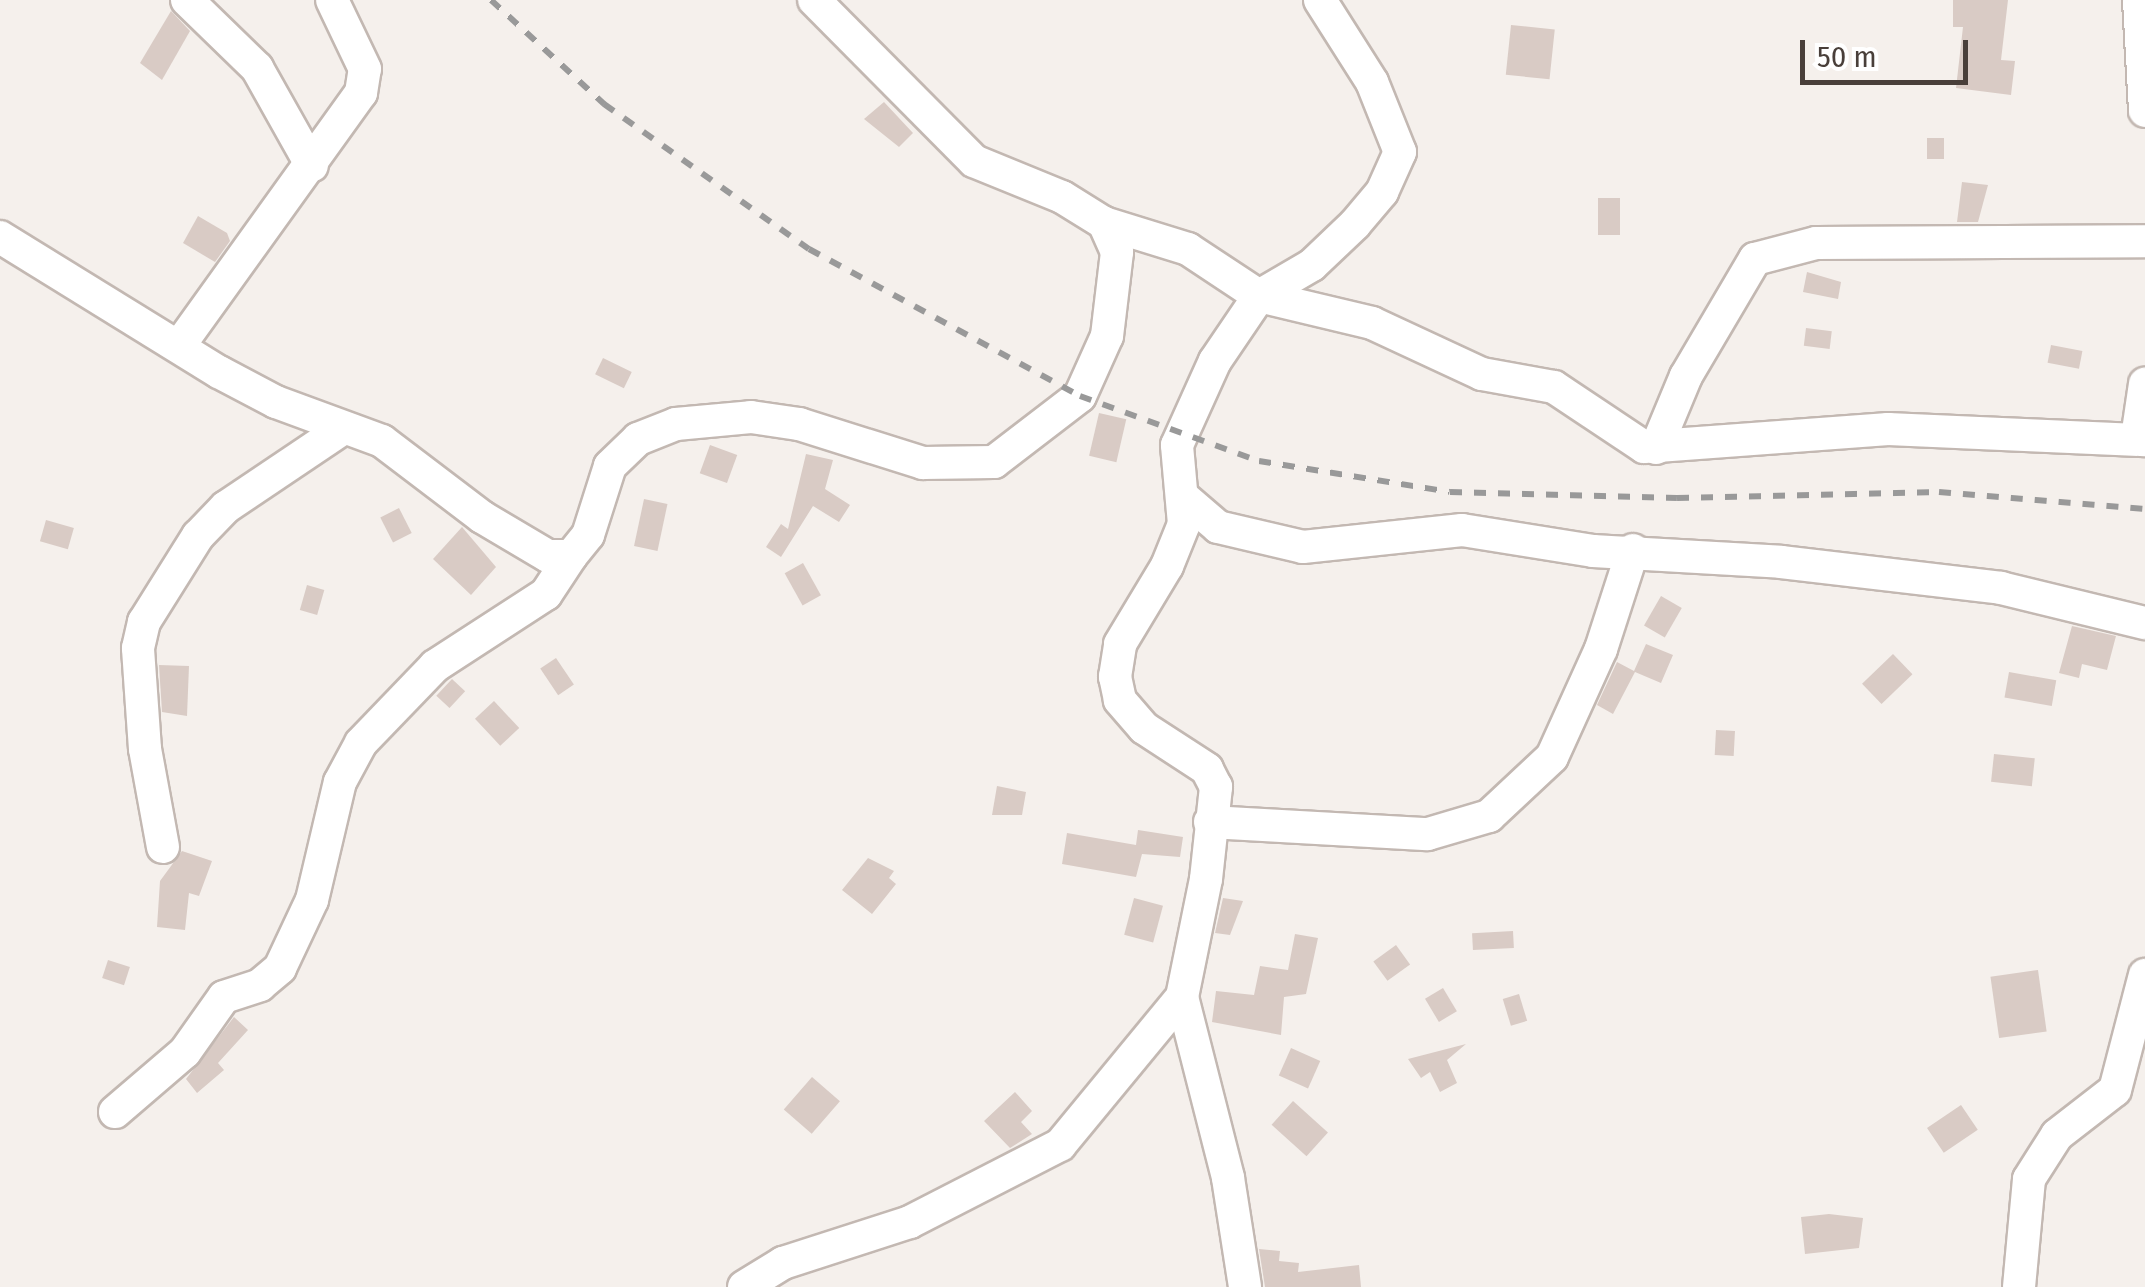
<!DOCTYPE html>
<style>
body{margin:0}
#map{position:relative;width:2145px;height:1287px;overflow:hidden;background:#f5f0ec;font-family:"Fira Sans Condensed",sans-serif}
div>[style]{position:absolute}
.building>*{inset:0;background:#d9cbc5;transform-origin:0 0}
.roads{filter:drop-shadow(2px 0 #c3b8b2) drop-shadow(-2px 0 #c3b8b2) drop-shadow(0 2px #c3b8b2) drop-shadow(0 -2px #c3b8b2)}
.minor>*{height:32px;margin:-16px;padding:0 16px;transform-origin:16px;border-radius:16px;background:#fff}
.rail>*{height:6px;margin-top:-3px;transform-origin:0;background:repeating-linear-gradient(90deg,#999 0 12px,transparent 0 24px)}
span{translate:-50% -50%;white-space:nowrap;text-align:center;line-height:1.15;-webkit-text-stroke:9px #fff;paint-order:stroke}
.scale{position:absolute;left:1800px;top:40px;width:168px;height:45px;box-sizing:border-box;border:5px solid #493f3a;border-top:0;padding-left:12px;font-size:30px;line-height:35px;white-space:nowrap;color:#493f3a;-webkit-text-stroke:8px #fff;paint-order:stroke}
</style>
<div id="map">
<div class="building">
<i style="clip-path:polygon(1953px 0,2008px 0,2001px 60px,2015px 61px,2011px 95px,1956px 88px,1963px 27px,1953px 27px)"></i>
<i style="clip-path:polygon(171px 11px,190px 31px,162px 80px,140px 63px)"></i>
<i style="left:1511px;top:25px;width:44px;height:50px;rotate:6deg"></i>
<i style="clip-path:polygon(884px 102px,913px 133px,899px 147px,864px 119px)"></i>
<i style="left:1927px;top:138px;width:17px;height:21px"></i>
<i style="clip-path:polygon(1962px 182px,1988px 185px,1978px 222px,1957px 222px)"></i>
<i style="left:1598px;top:198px;width:22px;height:37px"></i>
<i style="clip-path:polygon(198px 216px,227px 233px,230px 241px,215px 262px,183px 243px)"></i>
<i style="clip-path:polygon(1807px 272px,1841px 282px,1838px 299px,1803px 292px)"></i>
<i style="left:1806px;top:328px;width:26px;height:18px;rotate:7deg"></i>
<i style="left:2051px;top:345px;width:32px;height:18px;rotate:11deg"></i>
<i style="left:603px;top:358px;width:32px;height:18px;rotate:26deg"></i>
<i style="left:1099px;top:413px;width:28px;height:44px;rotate:13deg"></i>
<i style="left:710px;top:445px;width:29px;height:30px;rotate:20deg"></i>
<i style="clip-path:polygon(806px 454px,833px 460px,825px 489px,850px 505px,839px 522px,813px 506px,781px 557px,766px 547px,781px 524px,788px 529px)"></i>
<i style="left:644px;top:499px;width:24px;height:48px;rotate:12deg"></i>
<i style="left:399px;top:508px;width:28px;height:21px;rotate:63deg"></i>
<i style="left:46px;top:520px;width:29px;height:22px;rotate:16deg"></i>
<i style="clip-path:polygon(462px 527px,496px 567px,471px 595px,433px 559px)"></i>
<i style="left:803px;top:563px;width:37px;height:21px;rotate:61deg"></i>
<i style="left:307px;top:585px;width:18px;height:26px;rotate:16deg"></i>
<i style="left:1661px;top:596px;width:24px;height:34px;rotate:30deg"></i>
<i style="clip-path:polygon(2072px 626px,2116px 636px,2107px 670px,2082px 664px,2079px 678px,2059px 673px)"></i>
<i style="clip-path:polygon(1646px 644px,1673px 655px,1661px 683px,1635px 672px,1613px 714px,1597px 705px,1617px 662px,1634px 671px)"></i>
<i style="left:1893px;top:654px;width:28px;height:43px;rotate:46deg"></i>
<i style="left:556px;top:658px;width:32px;height:19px;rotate:56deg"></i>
<i style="clip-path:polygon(159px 665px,189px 666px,187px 716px,162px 712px)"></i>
<i style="left:2009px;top:672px;width:48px;height:26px;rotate:10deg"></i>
<i style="left:452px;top:679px;width:18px;height:23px;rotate:43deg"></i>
<i style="left:494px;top:701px;width:37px;height:26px;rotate:47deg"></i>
<i style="left:1716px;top:730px;width:19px;height:25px;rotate:3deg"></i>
<i style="left:1994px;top:754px;width:41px;height:28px;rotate:6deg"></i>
<i style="clip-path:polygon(997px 786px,1026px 792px,1022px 815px,992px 815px)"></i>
<i style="clip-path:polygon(1138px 830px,1183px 837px,1180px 857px,1142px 854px,1136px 877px,1062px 864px,1067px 833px,1136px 845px)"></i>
<i style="clip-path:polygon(182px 851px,212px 861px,199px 896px,189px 893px,185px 930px,157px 927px,160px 881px)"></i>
<i style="clip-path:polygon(868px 858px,894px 871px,889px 878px,896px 884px,872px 914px,842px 890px)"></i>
<i style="left:1134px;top:898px;width:30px;height:38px;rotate:15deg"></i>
<i style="clip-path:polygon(1223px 898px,1243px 901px,1230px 935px,1215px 933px)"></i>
<i style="left:1513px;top:931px;width:17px;height:41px;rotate:87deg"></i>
<i style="clip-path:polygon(1295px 934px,1318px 938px,1306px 994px,1284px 997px,1281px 1035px,1212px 1022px,1216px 991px,1254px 995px,1260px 966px,1288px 970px)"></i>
<i style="left:1396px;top:945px;width:24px;height:28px;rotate:54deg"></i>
<i style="left:108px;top:960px;width:23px;height:19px;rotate:18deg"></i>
<i style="left:2038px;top:970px;width:62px;height:48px;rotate:82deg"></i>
<i style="left:1443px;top:988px;width:27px;height:21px;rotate:59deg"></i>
<i style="left:1519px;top:994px;width:28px;height:17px;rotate:73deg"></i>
<i style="clip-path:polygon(234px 1017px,248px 1030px,218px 1063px,224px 1070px,197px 1093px,186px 1079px)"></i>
<i style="clip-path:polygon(1466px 1044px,1447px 1060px,1457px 1083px,1440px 1092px,1430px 1072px,1421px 1078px,1408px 1059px)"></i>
<i style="left:1291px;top:1048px;width:32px;height:30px;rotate:24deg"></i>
<i style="left:812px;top:1077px;width:37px;height:43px;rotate:41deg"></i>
<i style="clip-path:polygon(1015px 1092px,1032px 1111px,1021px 1122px,1032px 1134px,1010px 1148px,984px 1121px)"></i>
<i style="left:1293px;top:1101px;width:47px;height:32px;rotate:42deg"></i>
<i style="left:1961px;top:1105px;width:30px;height:41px;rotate:56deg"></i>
<i style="clip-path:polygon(1829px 1214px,1863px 1218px,1859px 1248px,1805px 1254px,1801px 1217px)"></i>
<i style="clip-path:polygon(1259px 1249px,1280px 1251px,1279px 1261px,1299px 1263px,1298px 1272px,1359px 1265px,1361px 1287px,1265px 1287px)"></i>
</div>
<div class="roads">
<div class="minor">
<i style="left:187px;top:0;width:98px;rotate:44.2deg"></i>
<i style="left:257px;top:68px;width:112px;rotate:60.7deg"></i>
<i style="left:2139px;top:0;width:111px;rotate:86.9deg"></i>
<i style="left:1104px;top:223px;width:88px;rotate:17.2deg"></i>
<i style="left:1188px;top:249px;width:85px;rotate:33.5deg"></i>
<i style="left:1259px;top:296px;width:116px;rotate:13.4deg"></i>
<i style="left:1372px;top:323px;width:121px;rotate:24.9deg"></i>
<i style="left:1482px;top:374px;width:73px;rotate:10.2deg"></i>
<i style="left:1554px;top:387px;width:108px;rotate:33.7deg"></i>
<i style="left:1644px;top:447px;width:245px;rotate:-4.2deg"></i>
<i style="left:1888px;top:429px;width:257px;rotate:2.5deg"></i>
<i style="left:0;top:237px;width:257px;rotate:31.7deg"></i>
<i style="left:219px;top:372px;width:64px;rotate:27.8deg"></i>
<i style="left:276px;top:402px;width:113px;rotate:20.2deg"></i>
<i style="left:382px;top:441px;width:126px;rotate:37.2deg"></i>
<i style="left:482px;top:517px;width:77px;rotate:30.6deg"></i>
<i style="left:548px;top:556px;width:23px"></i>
<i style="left:571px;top:556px;width:27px;rotate:-51deg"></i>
<i style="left:588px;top:535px;width:72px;rotate:-72.3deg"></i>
<i style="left:610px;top:466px;width:39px;rotate:-44deg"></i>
<i style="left:638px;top:439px;width:41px;rotate:-21.5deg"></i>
<i style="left:676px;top:424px;width:75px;rotate:-5.3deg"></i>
<i style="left:751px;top:417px;width:49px;rotate:8.3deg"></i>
<i style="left:799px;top:424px;width:130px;rotate:17.5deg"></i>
<i style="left:923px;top:463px;width:71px;rotate:-0.8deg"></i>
<i style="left:994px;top:462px;width:108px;rotate:-37.5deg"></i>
<i style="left:1080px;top:396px;width:66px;rotate:-65.8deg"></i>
<i style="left:1107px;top:336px;width:85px;rotate:-83.2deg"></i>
<i style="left:1117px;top:252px;width:32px;rotate:-114deg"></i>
<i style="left:1104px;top:223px;width:49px;rotate:-148.2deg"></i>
<i style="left:1062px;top:197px;width:95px;rotate:-157.8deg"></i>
<i style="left:974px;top:161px;width:227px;rotate:-134.8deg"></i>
<i style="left:179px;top:346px;width:312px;rotate:-54.3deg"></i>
<i style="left:361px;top:93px;width:24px;rotate:-81deg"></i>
<i style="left:365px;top:69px;width:76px;rotate:-115.6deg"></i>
<i style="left:2137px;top:438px;width:55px;rotate:-81.6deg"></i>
<i style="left:1656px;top:448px;width:78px;rotate:-67.4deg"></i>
<i style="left:1686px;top:376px;width:136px;rotate:-59.5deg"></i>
<i style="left:1755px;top:259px;width:63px;rotate:-14.7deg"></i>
<i style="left:1816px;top:243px;width:329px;rotate:-0.3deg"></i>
<i style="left:1183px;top:497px;width:46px;rotate:40.6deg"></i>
<i style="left:1218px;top:527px;width:87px;rotate:13.2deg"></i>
<i style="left:1303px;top:547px;width:160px;rotate:-6.1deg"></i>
<i style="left:1462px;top:530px;width:133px;rotate:9.1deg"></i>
<i style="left:1593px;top:551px;width:188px;rotate:3.3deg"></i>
<i style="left:1781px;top:562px;width:222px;rotate:6.7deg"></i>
<i style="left:2001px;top:588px;width:148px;rotate:13.7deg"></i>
<i style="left:1210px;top:822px;width:218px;rotate:3.2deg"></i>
<i style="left:1428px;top:834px;width:64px;rotate:-16.4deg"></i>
<i style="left:1489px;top:816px;width:86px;rotate:-43.1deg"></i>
<i style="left:1552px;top:757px;width:119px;rotate:-65.6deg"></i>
<i style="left:1601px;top:649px;width:104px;rotate:-72.1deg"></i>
<i style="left:163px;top:847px;width:100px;rotate:-100.4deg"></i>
<i style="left:145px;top:749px;width:101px;rotate:-94deg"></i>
<i style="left:138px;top:648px;width:27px;rotate:-77deg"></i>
<i style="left:144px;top:622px;width:102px;rotate:-57.9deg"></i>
<i style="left:198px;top:536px;width:40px;rotate:-46deg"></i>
<i style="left:226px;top:507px;width:140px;rotate:-33.9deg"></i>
<i style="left:1182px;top:997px;width:187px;rotate:75.7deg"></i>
<i style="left:1228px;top:1178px;width:110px;rotate:81.1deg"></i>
<i style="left:115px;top:1112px;width:92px;rotate:-40.6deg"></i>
<i style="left:185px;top:1052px;width:67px;rotate:-54.7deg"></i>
<i style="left:224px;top:997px;width:38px;rotate:-18deg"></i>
<i style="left:260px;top:985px;width:26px;rotate:-40deg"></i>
<i style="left:280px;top:968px;width:75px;rotate:-64.8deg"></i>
<i style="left:312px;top:900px;width:121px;rotate:-76.7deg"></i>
<i style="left:340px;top:782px;width:44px;rotate:-61.7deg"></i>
<i style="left:361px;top:743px;width:107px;rotate:-46.1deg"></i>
<i style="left:435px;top:666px;width:132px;rotate:-33deg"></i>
<i style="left:546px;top:594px;width:45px;rotate:-56.7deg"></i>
<i style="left:744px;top:1287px;width:46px;rotate:-31.6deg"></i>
<i style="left:783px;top:1263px;width:133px;rotate:-17.9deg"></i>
<i style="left:910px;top:1222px;width:169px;rotate:-27.2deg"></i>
<i style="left:1060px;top:1145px;width:192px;rotate:-50.5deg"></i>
<i style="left:1182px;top:997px;width:120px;rotate:-78.5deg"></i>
<i style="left:1206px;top:879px;width:93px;rotate:-83.8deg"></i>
<i style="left:1216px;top:787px;width:20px;rotate:-117deg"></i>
<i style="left:1207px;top:769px;width:75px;rotate:-146.9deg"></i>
<i style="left:1144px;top:728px;width:37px;rotate:-131deg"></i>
<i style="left:1120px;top:700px;width:24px;rotate:-102deg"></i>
<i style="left:1115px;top:677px;width:33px;rotate:-81deg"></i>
<i style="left:1120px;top:644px;width:91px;rotate:-58.9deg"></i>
<i style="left:1167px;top:566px;width:45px;rotate:-68deg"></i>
<i style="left:1184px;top:524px;width:79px;rotate:-95.1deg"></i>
<i style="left:1177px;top:445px;width:92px;rotate:-65.7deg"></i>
<i style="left:1215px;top:361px;width:78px;rotate:-55.9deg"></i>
<i style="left:1259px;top:296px;width:61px;rotate:-30.3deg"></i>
<i style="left:1312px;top:265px;width:59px;rotate:-43.6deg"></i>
<i style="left:1355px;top:224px;width:42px;rotate:-49.8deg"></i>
<i style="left:1382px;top:192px;width:44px;rotate:-65.8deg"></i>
<i style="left:1400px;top:152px;width:75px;rotate:-111.8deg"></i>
<i style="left:1372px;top:82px;width:97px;rotate:-122.4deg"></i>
<i style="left:2019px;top:1287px;width:108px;rotate:-84.7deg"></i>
<i style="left:2029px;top:1179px;width:52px;rotate:-57.5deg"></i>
<i style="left:2057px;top:1135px;width:73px;rotate:-37.8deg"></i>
<i style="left:2115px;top:1090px;width:119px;rotate:-75.4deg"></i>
</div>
</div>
<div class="rail">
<i style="left:491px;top:0;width:154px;rotate:42.6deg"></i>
<i style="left:604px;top:104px;width:251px;rotate:35.3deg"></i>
<i style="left:809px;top:249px;width:308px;rotate:28.5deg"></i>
<i style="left:1080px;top:396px;width:190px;rotate:20deg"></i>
<i style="left:1259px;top:461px;width:193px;rotate:9.2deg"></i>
<i style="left:1450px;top:492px;width:227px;rotate:1.5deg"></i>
<i style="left:1677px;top:498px;width:262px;rotate:-1.3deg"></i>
<i style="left:1939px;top:492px;width:207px;rotate:4.7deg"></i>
</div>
<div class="scale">50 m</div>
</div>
